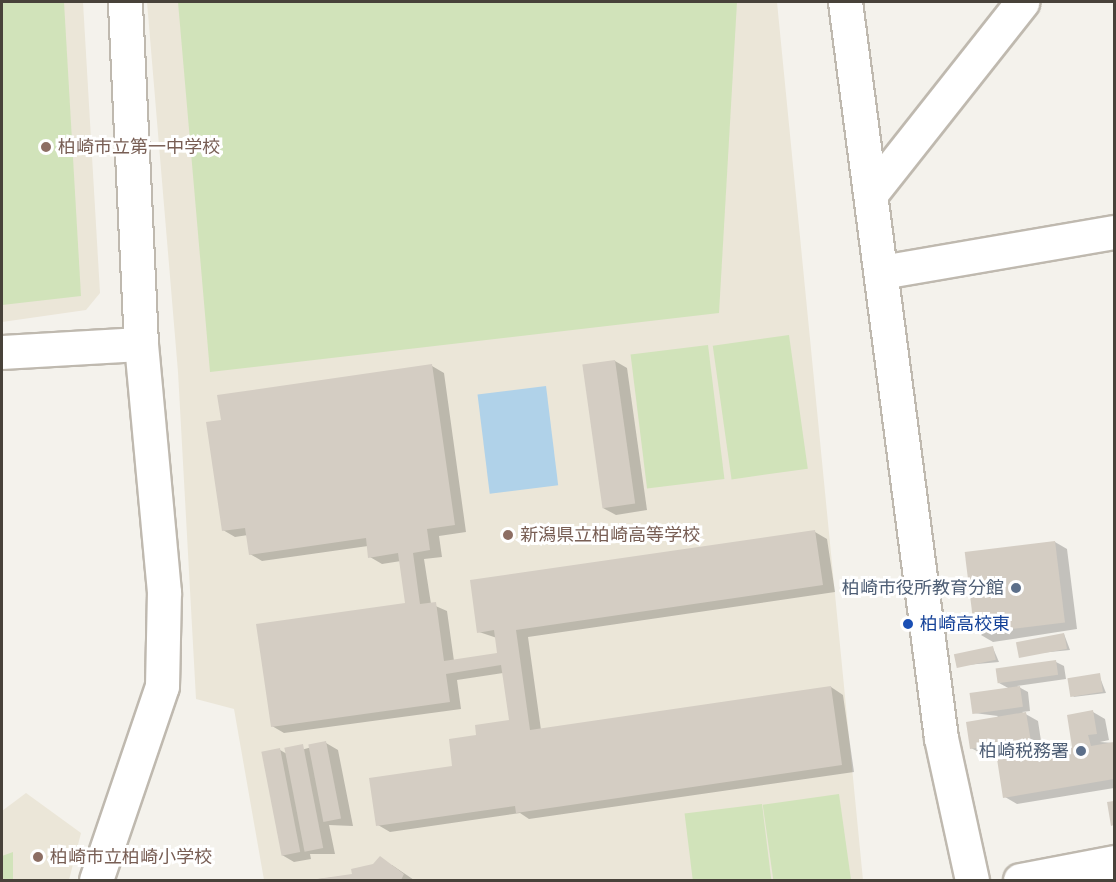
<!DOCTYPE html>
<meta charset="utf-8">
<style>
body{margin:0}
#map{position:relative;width:1116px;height:882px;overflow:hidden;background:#f4f2ec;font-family:"Public Sans","Noto Sans JP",sans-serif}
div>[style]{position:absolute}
.education>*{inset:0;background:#ebe6d8}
.green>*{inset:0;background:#d1e3ba;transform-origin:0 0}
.water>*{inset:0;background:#b0d2e9;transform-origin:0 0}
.shadow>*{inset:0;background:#0003}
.building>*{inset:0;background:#d4cdc3;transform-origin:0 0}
.roads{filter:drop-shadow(2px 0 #bfb9af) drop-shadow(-2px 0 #bfb9af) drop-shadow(0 2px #bfb9af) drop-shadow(0 -2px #bfb9af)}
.minor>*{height:33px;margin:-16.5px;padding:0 16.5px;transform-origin:16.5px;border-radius:16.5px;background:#fff}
.dots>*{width:16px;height:16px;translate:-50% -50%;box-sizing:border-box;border:3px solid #fff;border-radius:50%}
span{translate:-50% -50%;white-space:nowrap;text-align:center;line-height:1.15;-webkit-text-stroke:6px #fff;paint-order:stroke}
.education-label{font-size:18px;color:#785e54}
.left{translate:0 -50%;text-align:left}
.service-label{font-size:18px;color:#4e5e75}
.right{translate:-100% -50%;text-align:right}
.transit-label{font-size:18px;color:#164399}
.frame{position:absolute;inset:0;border:3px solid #48423a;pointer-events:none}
</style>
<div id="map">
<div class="education">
<i style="clip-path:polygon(2px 2px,83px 2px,100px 293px,86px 310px,2px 322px)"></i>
<i style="clip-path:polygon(147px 2px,777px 2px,863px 880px,264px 880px,234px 709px,196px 699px,178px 372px)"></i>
<i style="clip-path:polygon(26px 793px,81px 833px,69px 880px,2px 880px,2px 811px)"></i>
</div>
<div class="green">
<i style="clip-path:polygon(2px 2px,64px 2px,81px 296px,2px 305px)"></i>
<i style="clip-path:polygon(178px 2px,737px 2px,719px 313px,210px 372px)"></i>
<i style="left:789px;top:335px;width:135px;height:77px;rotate:82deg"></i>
<i style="left:708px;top:345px;width:135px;height:78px;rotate:83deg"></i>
<i style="left:839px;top:794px;width:87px;height:77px;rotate:82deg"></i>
<i style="left:762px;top:804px;width:77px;height:78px;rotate:83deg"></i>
<i style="clip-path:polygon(13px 852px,13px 880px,2px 880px,2px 856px)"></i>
</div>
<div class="water">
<i style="left:546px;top:386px;width:100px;height:69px;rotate:83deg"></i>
</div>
<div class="shadow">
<i style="clip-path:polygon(615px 361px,627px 368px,647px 510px,616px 515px,603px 508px)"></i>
<i style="clip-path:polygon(432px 366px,444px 373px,466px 532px,439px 536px,442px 557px,424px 559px,431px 604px,447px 611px,454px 661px,499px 654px,497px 638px,479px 632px,815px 532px,827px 539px,835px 592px,528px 637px,541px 730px,831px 687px,843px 695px,854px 772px,529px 819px,520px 813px,390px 832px,378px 825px,454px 767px,478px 736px,510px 722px,503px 673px,457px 680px,461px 709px,284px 733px,272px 726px,407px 604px,401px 561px,382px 564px,370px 557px,368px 546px,262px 561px,250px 554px,248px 535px,235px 537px,223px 530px)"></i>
<i style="clip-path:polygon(1055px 542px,1067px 549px,1077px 629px,993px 642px,981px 635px)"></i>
<i style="clip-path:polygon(1064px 634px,1070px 650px,1020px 655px)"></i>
<i style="clip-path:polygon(993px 648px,999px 662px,956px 666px)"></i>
<i style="clip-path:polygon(1056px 662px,1064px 666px,1066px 679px,1017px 686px,1028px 692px,1030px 711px,1022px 712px,1038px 721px,1043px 754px,1074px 749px,1093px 712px,1105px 719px,1109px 740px,1100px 742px,1114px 743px,1114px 788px,1017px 804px,1005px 797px,1008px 751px,984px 755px,971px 748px,998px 716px,974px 713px,1010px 689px,999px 683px)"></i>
<i style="clip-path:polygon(1099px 675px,1106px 693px,1073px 697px)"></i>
<i style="clip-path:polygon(326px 743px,338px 750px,353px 826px,329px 825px,335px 854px,310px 854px,311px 859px,294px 862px,282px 855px,280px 750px,287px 754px)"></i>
<i style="clip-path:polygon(392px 865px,414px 880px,310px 880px,354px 875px)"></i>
</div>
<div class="building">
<i style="left:615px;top:360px;width:145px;height:33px;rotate:82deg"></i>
<i style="clip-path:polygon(432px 364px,455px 525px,427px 529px,430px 550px,413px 553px,420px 604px,436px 602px,444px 661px,497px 653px,494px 630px,477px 633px,470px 580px,815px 530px,823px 585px,516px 630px,530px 730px,831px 686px,842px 765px,516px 813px,515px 806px,376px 826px,369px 778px,452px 766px,449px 739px,476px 735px,475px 725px,509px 720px,501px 665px,446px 674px,450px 702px,271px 727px,256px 624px,405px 603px,398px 553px,368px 558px,366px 538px,249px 555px,245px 528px,222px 531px,206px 422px,221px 420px,217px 395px)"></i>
<i style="left:1055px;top:541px;width:82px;height:91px;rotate:83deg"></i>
<i style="left:1064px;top:633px;width:16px;height:49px;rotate:79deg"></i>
<i style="left:993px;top:646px;width:14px;height:40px;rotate:78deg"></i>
<i style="left:1056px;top:660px;width:15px;height:61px;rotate:82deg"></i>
<i style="left:1100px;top:673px;width:19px;height:33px;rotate:81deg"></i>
<i style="left:1020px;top:686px;width:21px;height:51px;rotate:82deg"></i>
<i style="clip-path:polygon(1093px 710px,1097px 734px,1088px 735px,1091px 746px,1114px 742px,1114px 779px,1003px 798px,997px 759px,1008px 757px,1005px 743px,970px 749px,966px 722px,1026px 712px,1033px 754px,1072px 747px,1067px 715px)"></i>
<i style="left:326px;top:741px;width:79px;height:18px;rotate:79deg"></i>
<i style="left:303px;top:744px;width:106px;height:19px;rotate:79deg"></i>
<i style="left:280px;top:748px;width:106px;height:19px;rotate:79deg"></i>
<i style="clip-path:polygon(1114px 801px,1114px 825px,1111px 826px,1107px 802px)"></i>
<i style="clip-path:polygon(380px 856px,404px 874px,401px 880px,310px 880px,352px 874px,351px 869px,373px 864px)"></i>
</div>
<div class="roads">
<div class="minor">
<i style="left:845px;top:2px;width:742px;rotate:82.57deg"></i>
<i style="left:941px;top:738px;width:145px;rotate:77.7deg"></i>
<i style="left:873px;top:191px;width:241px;rotate:-51.7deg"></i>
<i style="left:882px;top:272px;width:235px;rotate:-9.8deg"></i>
<i style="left:2px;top:352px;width:139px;rotate:-3.3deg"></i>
<i style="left:96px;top:880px;width:205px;rotate:-71.2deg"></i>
<i style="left:162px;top:686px;width:94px;rotate:-88.8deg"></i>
<i style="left:164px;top:592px;width:249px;rotate:-95.3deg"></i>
<i style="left:141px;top:344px;width:342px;rotate:-92.7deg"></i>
<i style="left:1020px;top:880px;width:96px;rotate:-10.8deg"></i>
</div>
</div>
<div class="dots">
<i style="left:46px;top:147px;background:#8d6e63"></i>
<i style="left:508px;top:535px;background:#8d6e63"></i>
<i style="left:1016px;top:588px;background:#5c6f8a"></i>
<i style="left:908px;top:624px;background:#1a4fb4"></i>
<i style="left:1081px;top:751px;background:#5c6f8a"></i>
<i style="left:38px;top:857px;background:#8d6e63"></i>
</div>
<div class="education-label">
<span class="left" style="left:58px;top:147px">柏崎市立第一中学校</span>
<span class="left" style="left:520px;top:535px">新潟県立柏崎高等学校</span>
<span class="left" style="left:50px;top:857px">柏崎市立柏崎小学校</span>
</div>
<div class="service-label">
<span class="right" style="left:1004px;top:588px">柏崎市役所教育分館</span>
<span class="right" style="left:1069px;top:751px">柏崎税務署</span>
</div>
<div class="transit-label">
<span class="left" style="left:920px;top:624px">柏崎高校東</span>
</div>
<div class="frame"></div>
</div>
